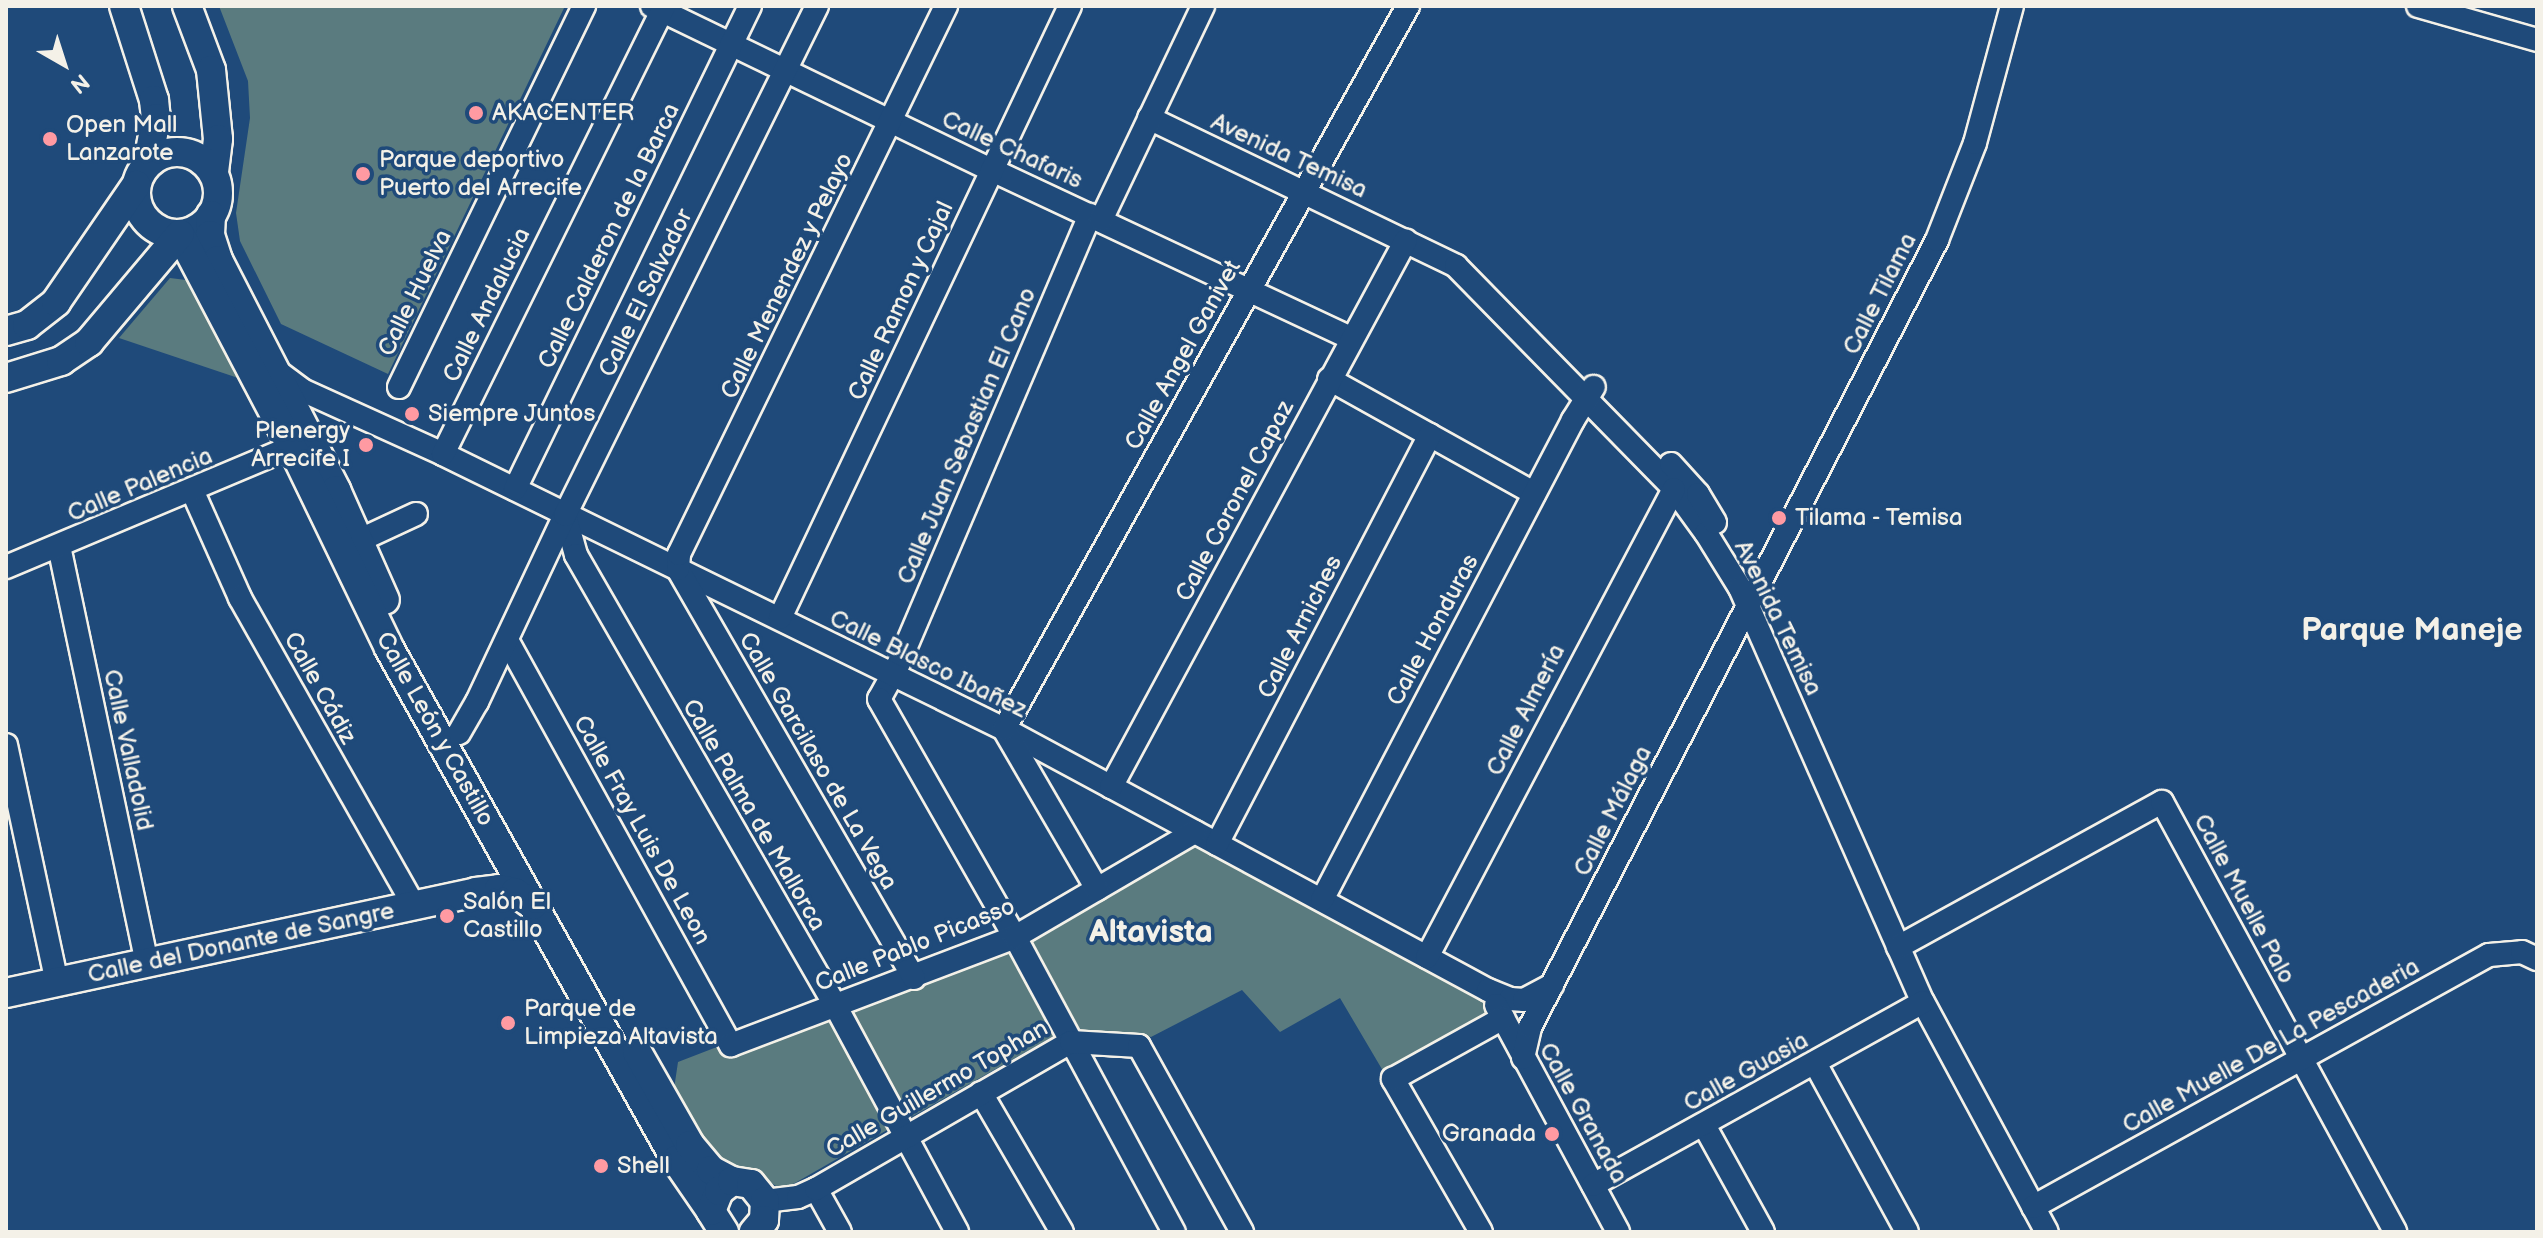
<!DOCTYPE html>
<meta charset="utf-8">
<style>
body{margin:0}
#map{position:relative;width:2543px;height:1238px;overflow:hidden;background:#1f4a7a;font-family:"Balsamiq Sans",sans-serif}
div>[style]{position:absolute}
.green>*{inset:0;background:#5a7b7f}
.roads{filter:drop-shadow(2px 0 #f4f1e8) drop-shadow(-2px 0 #f4f1e8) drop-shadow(0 2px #f4f1e8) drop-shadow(0 -2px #f4f1e8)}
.minor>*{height:22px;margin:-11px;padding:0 11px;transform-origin:11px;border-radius:11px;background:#1f4a7a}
.major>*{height:28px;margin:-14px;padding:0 14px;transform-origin:14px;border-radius:14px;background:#1f4a7a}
.major>.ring{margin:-14px;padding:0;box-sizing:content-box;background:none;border:28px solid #1f4a7a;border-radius:50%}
.dots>*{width:22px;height:22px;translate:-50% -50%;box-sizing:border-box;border:4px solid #1f4a7a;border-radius:50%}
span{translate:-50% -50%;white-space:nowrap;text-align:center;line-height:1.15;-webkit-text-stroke:7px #1f4a7a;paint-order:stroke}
.poi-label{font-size:24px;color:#f4f1e8}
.left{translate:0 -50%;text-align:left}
.right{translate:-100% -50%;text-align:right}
.street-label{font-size:24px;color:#f4f1e8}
.district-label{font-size:32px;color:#f4f1e8;font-weight:700}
.frame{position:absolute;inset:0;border:8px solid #f4f1e8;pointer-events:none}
.north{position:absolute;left:24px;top:24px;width:80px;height:80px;-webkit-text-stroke:6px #1f4a7a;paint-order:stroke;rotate:141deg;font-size:22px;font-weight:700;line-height:32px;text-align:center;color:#f4f1e8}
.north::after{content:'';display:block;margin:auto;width:28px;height:36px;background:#f4f1e8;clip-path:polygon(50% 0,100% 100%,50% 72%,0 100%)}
</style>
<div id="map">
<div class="green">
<i style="clip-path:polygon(219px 6px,565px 6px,388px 374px,281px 324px,240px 241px,236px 213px,250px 118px,248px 81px)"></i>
<i style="clip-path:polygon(170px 278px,194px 281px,247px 381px,119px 338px)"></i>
<i style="clip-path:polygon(1192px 843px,1486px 1000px,1495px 1016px,1386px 1076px,1340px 998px,1280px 1032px,1242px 990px,1151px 1037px,1142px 1034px,1077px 1034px,1023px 938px)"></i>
<i style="clip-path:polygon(1010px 945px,1059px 1033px,906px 1120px,850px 1008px)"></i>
<i style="clip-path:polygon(830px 1017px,889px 1129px,788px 1187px,776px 1186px,750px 1169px,715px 1160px,674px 1089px,678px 1062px,722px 1045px,729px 1056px)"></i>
</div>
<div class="roads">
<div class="minor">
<i style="left:652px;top:6px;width:377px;rotate:25.8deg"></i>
<i style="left:992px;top:170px;width:396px;rotate:25.1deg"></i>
<i style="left:2418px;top:6px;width:124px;rotate:15.9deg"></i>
<i style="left:1149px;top:118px;width:341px;rotate:25.7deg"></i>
<i style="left:1456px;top:266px;width:312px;rotate:45.6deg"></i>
<i style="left:1674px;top:489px;width:54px;rotate:54deg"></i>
<i style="left:1706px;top:533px;width:65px;rotate:58.3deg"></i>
<i style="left:1740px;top:588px;width:453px;rotate:66.2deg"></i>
<i style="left:1923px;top:1002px;width:261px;rotate:61.7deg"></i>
<i style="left:1090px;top:215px;width:489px;rotate:113.1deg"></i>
<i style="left:898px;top:665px;width:39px;rotate:119deg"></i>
<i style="left:879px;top:699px;width:274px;rotate:60.3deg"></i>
<i style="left:1015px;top:937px;width:335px;rotate:61.7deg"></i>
<i style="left:1101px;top:220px;width:237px;rotate:-64.5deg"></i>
<i style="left:277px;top:371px;width:31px;rotate:37deg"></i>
<i style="left:302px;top:390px;width:155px;rotate:24.4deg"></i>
<i style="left:443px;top:454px;width:625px;rotate:26.11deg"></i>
<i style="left:1004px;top:729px;width:550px;rotate:28.34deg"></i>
<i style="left:1488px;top:990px;width:24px;rotate:22deg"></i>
<i style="left:1510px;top:999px;width:14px;rotate:4deg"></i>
<i style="left:1524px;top:1000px;width:32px;rotate:-28deg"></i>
<i style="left:1329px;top:379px;width:235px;rotate:29.1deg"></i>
<i style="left:399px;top:387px;width:424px;rotate:-64.1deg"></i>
<i style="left:443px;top:454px;width:500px;rotate:-63.7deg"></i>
<i style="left:1671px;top:464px;width:40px;rotate:48deg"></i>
<i style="left:1698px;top:494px;width:33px;rotate:59deg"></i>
<i style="left:515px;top:489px;width:537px;rotate:-64.06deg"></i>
<i style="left:192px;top:490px;width:118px;rotate:66deg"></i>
<i style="left:240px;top:598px;width:353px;rotate:60.5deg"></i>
<i style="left:565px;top:515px;width:41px;rotate:74.6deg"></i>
<i style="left:576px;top:555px;width:519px;rotate:60.08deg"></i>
<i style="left:835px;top:1005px;width:258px;rotate:61.7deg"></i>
<i style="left:358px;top:541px;width:64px;rotate:-25deg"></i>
<i style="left:59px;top:546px;width:426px;rotate:78.1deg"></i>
<i style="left:6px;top:567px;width:310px;rotate:-22.8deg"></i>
<i style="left:780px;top:618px;width:677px;rotate:-64.65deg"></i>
<i style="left:507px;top:640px;width:463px;rotate:61.1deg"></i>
<i style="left:731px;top:1045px;width:304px;rotate:-20.8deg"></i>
<i style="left:1015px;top:937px;width:208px;rotate:-30.3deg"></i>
<i style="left:459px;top:733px;width:36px;rotate:-60deg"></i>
<i style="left:477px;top:702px;width:207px;rotate:-64.8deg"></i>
<i style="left:565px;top:515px;width:568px;rotate:-63.66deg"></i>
<i style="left:6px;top:745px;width:243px;rotate:77.9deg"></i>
<i style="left:1111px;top:787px;width:621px;rotate:-61.66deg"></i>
<i style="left:1217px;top:844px;width:461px;rotate:-62.5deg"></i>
<i style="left:1097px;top:889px;width:185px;rotate:-120.2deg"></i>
<i style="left:1004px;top:729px;width:828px;rotate:-60.8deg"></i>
<i style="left:1322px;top:900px;width:542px;rotate:-62.39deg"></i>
<i style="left:1573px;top:420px;width:39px;rotate:-58deg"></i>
<i style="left:1898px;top:947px;width:301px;rotate:-28.8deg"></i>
<i style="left:2162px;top:802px;width:489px;rotate:61.5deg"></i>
<i style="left:1427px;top:957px;width:529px;rotate:-62.18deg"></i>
<i style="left:914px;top:978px;width:472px;rotate:-120deg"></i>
<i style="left:678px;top:569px;width:15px;rotate:-86deg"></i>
<i style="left:679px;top:554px;width:610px;rotate:-64.02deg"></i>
<i style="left:1496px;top:1005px;width:258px;rotate:61.7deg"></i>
<i style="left:1523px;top:1058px;width:32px;rotate:-77deg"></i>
<i style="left:1530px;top:1027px;width:886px;rotate:-62.65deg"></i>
<i style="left:1937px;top:240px;width:104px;rotate:-68.6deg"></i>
<i style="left:1975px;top:143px;width:142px;rotate:-74.9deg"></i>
<i style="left:1815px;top:1063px;width:192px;rotate:61.4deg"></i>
<i style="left:981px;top:1093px;width:161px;rotate:59.8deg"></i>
<i style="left:1704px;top:1125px;width:122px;rotate:61.1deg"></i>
<i style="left:1593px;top:1185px;width:377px;rotate:-29deg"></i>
<i style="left:816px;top:1189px;width:49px;rotate:60.8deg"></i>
<i style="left:765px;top:1201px;width:33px;rotate:-7deg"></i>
<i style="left:798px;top:1197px;width:20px;rotate:-24deg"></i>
<i style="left:816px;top:1189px;width:294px;rotate:-30deg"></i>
<i style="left:1071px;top:1042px;width:68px;rotate:3.4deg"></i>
<i style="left:1139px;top:1046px;width:213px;rotate:61deg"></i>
<i style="left:2033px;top:1207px;width:521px;rotate:-28.93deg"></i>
<i style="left:2489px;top:955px;width:33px;rotate:-5deg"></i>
<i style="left:2522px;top:952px;width:17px;rotate:25deg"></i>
<i style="left:1481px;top:1232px;width:177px;rotate:-119.9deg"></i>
<i style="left:1393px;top:1079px;width:126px;rotate:-29deg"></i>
</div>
<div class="major">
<i style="left:124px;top:6px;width:99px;rotate:72.3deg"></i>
<i style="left:154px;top:100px;width:18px;rotate:84deg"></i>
<i style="left:156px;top:118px;width:46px;rotate:100.1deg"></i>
<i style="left:187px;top:6px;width:68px;rotate:69.4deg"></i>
<i style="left:211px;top:70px;width:69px;rotate:84.2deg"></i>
<i style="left:218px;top:139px;width:35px;rotate:97deg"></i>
<i class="ring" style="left:136px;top:152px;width:54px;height:54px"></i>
<i style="left:211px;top:215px;width:20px;rotate:93deg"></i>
<i style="left:210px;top:235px;width:26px;rotate:72deg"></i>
<i style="left:218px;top:260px;width:259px;rotate:62.8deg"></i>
<i style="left:336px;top:490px;width:120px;rotate:66deg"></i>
<i style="left:180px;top:234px;width:241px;rotate:62.3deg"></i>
<i style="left:292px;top:447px;width:223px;rotate:64.2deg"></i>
<i style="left:389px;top:648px;width:587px;rotate:60.73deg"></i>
<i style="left:676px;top:1160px;width:62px;rotate:55.5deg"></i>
<i style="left:6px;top:331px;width:22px;rotate:-16deg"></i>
<i style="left:27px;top:325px;width:37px;rotate:-38deg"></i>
<i style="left:56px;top:302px;width:142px;rotate:-55.6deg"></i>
<i style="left:6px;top:378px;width:58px;rotate:-17.2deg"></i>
<i style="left:61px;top:361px;width:34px;rotate:-34deg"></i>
<i style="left:89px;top:342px;width:141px;rotate:-49.9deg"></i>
<i style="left:6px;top:993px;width:481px;rotate:-12.1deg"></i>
<i style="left:476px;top:892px;width:23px;rotate:-7deg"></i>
<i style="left:499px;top:889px;width:16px;rotate:11deg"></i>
<i style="left:515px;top:892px;width:22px;rotate:36deg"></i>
<i style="left:637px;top:1052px;width:107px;rotate:60.3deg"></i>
<i style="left:690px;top:1145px;width:33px;rotate:50deg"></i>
<i style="left:711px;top:1170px;width:24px;rotate:28deg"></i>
<i style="left:724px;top:1232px;width:25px;rotate:-122deg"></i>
<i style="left:711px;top:1211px;width:22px;rotate:-68deg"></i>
<i style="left:719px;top:1191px;width:16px;rotate:-38deg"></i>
<i style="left:732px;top:1181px;width:19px;rotate:9deg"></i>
<i style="left:751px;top:1184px;width:22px;rotate:51deg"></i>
<i style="left:765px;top:1201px;width:19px;rotate:93deg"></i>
<i style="left:764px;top:1220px;width:16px;rotate:130deg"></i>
</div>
</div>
<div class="dots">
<i style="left:476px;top:113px;background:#ff9aa2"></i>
<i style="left:50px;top:139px;background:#ff9aa2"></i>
<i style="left:363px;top:174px;background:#ff9aa2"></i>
<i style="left:412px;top:414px;background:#ff9aa2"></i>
<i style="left:366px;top:445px;background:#ff9aa2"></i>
<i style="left:1779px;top:518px;background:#ff9aa2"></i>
<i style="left:447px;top:916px;background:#ff9aa2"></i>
<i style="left:508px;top:1023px;background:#ff9aa2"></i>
<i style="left:1552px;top:1134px;background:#ff9aa2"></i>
<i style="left:601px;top:1166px;background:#ff9aa2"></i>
</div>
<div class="poi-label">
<span class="left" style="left:492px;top:113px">AKACENTER</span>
<span class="left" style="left:66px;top:139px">Open Mall<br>Lanzarote</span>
<span class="left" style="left:379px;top:174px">Parque deportivo<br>Puerto del Arrecife</span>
<span class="left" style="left:428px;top:414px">Siempre Juntos</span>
<span class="right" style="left:350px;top:445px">Plenergy<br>Arrecife I</span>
<span class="left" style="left:1795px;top:518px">Tilama - Temisa</span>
<span class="left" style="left:463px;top:916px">Salón El<br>Castillo</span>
<span class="left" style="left:524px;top:1023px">Parque de<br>Limpieza Altavista</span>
<span class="right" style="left:1536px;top:1134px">Granada</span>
<span class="left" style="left:617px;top:1166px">Shell</span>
</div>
<div class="street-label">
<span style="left:1012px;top:150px;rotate:25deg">Calle Chafaris</span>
<span style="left:1289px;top:156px;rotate:25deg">Avenida Temisa</span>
<span style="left:609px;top:236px;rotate:-64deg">Calle Calderon de la Barca</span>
<span style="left:787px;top:276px;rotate:-64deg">Calle Menendez y Pelayo</span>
<span style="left:415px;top:293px;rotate:-64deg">Calle Huelva</span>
<span style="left:646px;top:293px;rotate:-64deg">Calle El Salvador</span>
<span style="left:1880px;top:294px;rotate:-63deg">Calle Tilama</span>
<span style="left:901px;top:301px;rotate:-65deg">Calle Ramon y Cajal</span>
<span style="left:487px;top:305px;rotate:-64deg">Calle Andalucia</span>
<span style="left:1183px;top:355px;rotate:-61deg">Calle Angel Ganivet</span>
<span style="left:967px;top:436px;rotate:-67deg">Calle Juan Sebastian El Cano</span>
<span style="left:140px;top:485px;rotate:-23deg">Calle Palencia</span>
<span style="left:1235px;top:501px;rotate:-62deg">Calle Coronel Capaz</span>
<span style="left:1778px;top:618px;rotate:64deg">Avenida Temisa</span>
<span style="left:1300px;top:627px;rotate:-63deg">Calle Arniches</span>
<span style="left:1433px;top:630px;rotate:-62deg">Calle Honduras</span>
<span style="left:928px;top:664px;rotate:26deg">Calle Blasco Ibañez</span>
<span style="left:320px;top:688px;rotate:61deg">Calle Cádiz</span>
<span style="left:1526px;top:710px;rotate:-63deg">Calle Almería</span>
<span style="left:435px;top:729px;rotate:61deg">Calle León y Castillo</span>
<span style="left:128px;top:750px;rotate:78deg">Calle Valladolid</span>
<span style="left:818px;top:761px;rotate:60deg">Calle Garcilaso de La Vega</span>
<span style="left:1613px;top:811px;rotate:-63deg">Calle Málaga</span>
<span style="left:754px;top:815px;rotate:60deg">Calle Palma de Mallorca</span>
<span style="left:642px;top:830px;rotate:61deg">Calle Fray Luis De Leon</span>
<span style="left:2244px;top:899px;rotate:62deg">Calle Muelle Palo</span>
<span style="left:241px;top:943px;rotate:-12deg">Calle del Donante de Sangre</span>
<span style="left:915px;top:945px;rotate:-22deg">Calle Pablo Picasso</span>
<span style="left:2271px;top:1046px;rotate:-29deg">Calle Muelle De La Pescaderia</span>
<span style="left:1746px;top:1072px;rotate:-29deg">Calle Guasia</span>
<span style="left:937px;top:1089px;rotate:-30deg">Calle Guillermo Tophan</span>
<span style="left:1583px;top:1113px;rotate:61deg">Calle Granada</span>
</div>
<div class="district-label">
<span style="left:2412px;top:631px">Parque Maneje</span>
<span style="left:1151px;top:933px">Altavista</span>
</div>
<div class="frame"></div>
<div class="north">N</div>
</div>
